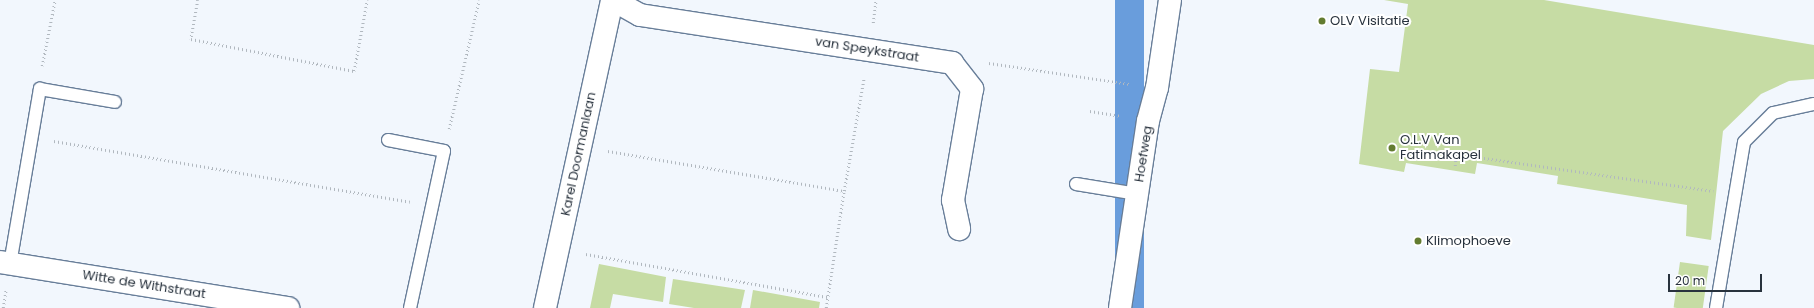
<!DOCTYPE html>
<style>
body{margin:0}
#map{position:relative;width:1814px;height:308px;overflow:hidden;background:#f2f7fd;font-family:Poppins,sans-serif}
div>[style]{position:absolute}
.green>*{inset:0;background:#c6dca4;transform-origin:0 0}
.water>*{inset:0;background:#699ddc;transform-origin:0 0}
.path>*{height:2.5px;margin-top:-1.25px;transform-origin:0;background:repeating-linear-gradient(90deg,#b1b8bf 0 1px,transparent 0 4px)}
.roads{filter:drop-shadow(1px 0 #687e99) drop-shadow(-1px 0 #687e99) drop-shadow(0 1px #687e99) drop-shadow(0 -1px #687e99)}
.lane>*{height:12px;margin:-6px;padding:0 6px;transform-origin:6px;border-radius:6px;background:#fff}
.street>*{height:22px;margin:-11px;padding:0 11px;transform-origin:11px;border-radius:11px;background:#fff}
.secondary>*{height:22px;margin:-11px;padding:0 11px;transform-origin:11px;border-radius:11px;background:#fff}
.dots>*{width:11px;height:11px;translate:-50% -50%;box-sizing:border-box;border:2px solid #fff;border-radius:50%}
span{translate:-50% -50%;white-space:nowrap;text-align:center;line-height:1.15;-webkit-text-stroke:4px #fff;paint-order:stroke}
.poi-label{font-size:13px;color:#28323d}
.left{translate:0 -50%;text-align:left}
.street-label{font-size:13px;color:#28323d}
.scale{position:absolute;left:1668px;top:274px;width:94px;height:18px;box-sizing:border-box;border:2px solid #28323d;border-top:0;padding-left:5px;font-size:12px;line-height:14px;white-space:nowrap;color:#28323d;-webkit-text-stroke:3px #fff;paint-order:stroke}
</style>
<div id="map">
<div class="green">
<i style="clip-path:polygon(1384px 0,1544px 0,1814px 45px,1814px 79px,1789px 81px,1761px 94px,1723px 131px,1711px 240px,1686px 236px,1687px 205px,1557px 184px,1558px 176px,1477px 163px,1475px 174px,1406px 163px,1404px 172px,1359px 164px,1370px 69px,1399px 72px,1408px 4px)"></i>
<i style="left:1680px;top:262px;width:29px;height:46px;rotate:8deg"></i>
<i style="clip-path:polygon(599px 264px,666px 277px,663px 302px,613px 294px,610px 308px,590px 308px)"></i>
<i style="clip-path:polygon(673px 279px,745px 290px,741px 308px,694px 308px,669px 304px)"></i>
<i style="clip-path:polygon(753px 290px,820px 302px,819px 308px,750px 308px)"></i>
</div>
<div class="water">
<i style="left:1115px;top:0;width:29px;height:312px"></i>
</div>
<div class="path">
<i style="left:198px;top:0;width:40px;rotate:100deg"></i>
<i style="left:191px;top:39px;width:166px;rotate:11.1deg"></i>
<i style="left:354px;top:71px;width:72px;rotate:-79.6deg"></i>
<i style="left:873px;top:23px;width:23px;rotate:-83deg"></i>
<i style="left:989px;top:63px;width:143px;rotate:8.5deg"></i>
<i style="left:42px;top:66px;width:67px;rotate:-78.9deg"></i>
<i style="left:1090px;top:111px;width:30px;rotate:9deg"></i>
<i style="left:449px;top:129px;width:132px;rotate:-76.9deg"></i>
<i style="left:54px;top:141px;width:361px;rotate:9.7deg"></i>
<i style="left:608px;top:151px;width:239px;rotate:9.6deg"></i>
<i style="left:1455px;top:166px;width:12px;rotate:-85deg"></i>
<i style="left:1456px;top:154px;width:260px;rotate:8.2deg"></i>
<i style="left:586px;top:254px;width:245px;rotate:10.1deg"></i>
<i style="left:3px;top:308px;width:18px;rotate:-81deg"></i>
<i style="left:826px;top:308px;width:118px;rotate:-81.3deg"></i>
<i style="left:844px;top:191px;width:115px;rotate:-80deg"></i>
</div>
<div class="roads">
<div class="lane">
<i style="left:388px;top:140px;width:57px;rotate:11.1deg"></i>
<i style="left:444px;top:151px;width:161px;rotate:102.2deg"></i>
<i style="left:1076px;top:184px;width:62px;rotate:9.3deg"></i>
<i style="left:10px;top:264px;width:178px;rotate:-80.3deg"></i>
<i style="left:40px;top:89px;width:76px;rotate:9.8deg"></i>
<i style="left:1716px;top:308px;width:168px;rotate:-80.4deg"></i>
<i style="left:1744px;top:142px;width:41px;rotate:-45deg"></i>
<i style="left:1773px;top:113px;width:42px;rotate:-12.4deg"></i>
</div>
<div class="street">
<i style="left:613px;top:0;width:31px;rotate:29deg"></i>
<i style="left:640px;top:15px;width:316px;rotate:8.7deg"></i>
<i style="left:952px;top:63px;width:33px;rotate:52deg"></i>
<i style="left:972px;top:89px;width:113px;rotate:99.7deg"></i>
<i style="left:953px;top:200px;width:30px;rotate:78deg"></i>
<i style="left:0;top:262px;width:292px;rotate:9.1deg"></i>
<i style="left:545px;top:308px;width:315px;rotate:-77.7deg"></i>
</div>
<div class="secondary">
<i style="left:1120px;top:308px;width:189px;rotate:-81.5deg"></i>
<i style="left:1148px;top:121px;width:34px;rotate:-75deg"></i>
<i style="left:1157px;top:88px;width:89px;rotate:-81.6deg"></i>
</div>
</div>
<div class="dots">
<i style="left:1322px;top:21px;background:#637c30"></i>
<i style="left:1392px;top:148px;background:#637c30"></i>
<i style="left:1418px;top:241px;background:#637c30"></i>
</div>
<div class="poi-label">
<span class="left" style="left:1330px;top:21px">OLV Visitatie</span>
<span class="left" style="left:1400px;top:148px">O.L.V Van<br>Fatimakapel</span>
<span class="left" style="left:1426px;top:241px">Klimophoeve</span>
</div>
<div class="street-label">
<span style="left:867px;top:50px;rotate:9deg">van Speykstraat</span>
<span style="left:579px;top:154px;rotate:-78deg">Karel Doormanlaan</span>
<span style="left:1144px;top:154px;rotate:-81deg">Hoefweg</span>
<span style="left:144px;top:285px;rotate:9deg">Witte de Withstraat</span>
</div>
<div class="scale">20 m</div>
</div>
